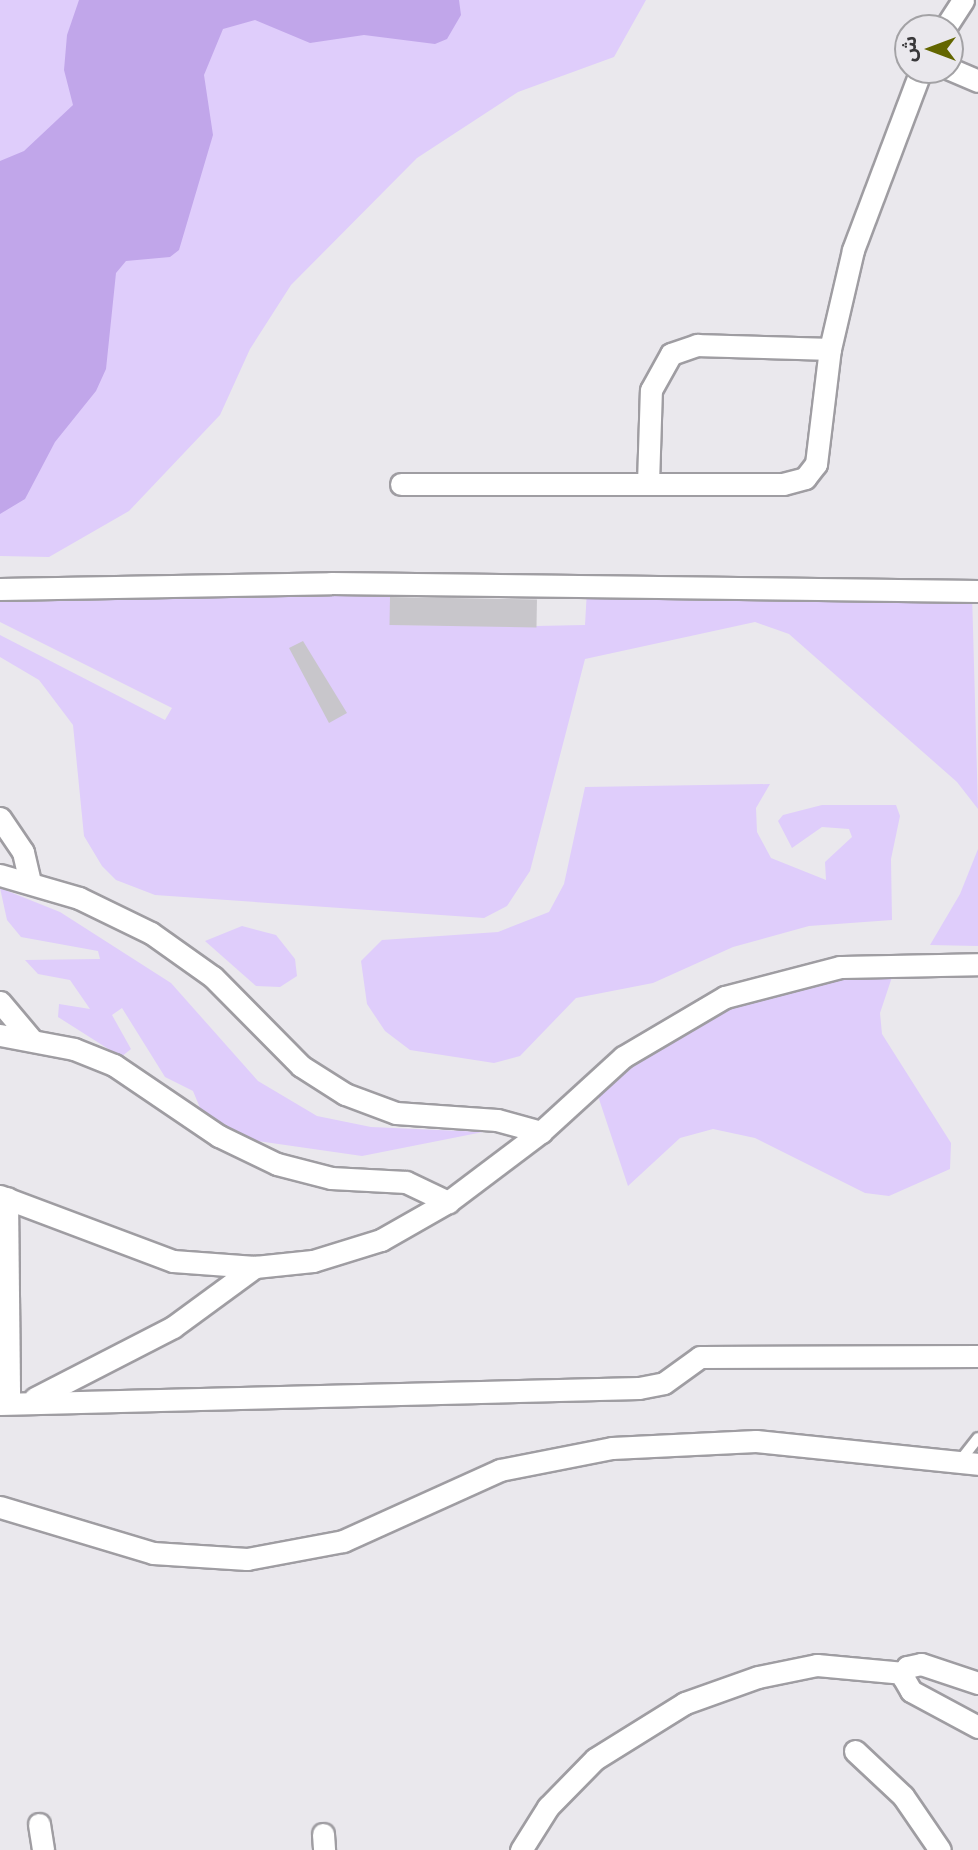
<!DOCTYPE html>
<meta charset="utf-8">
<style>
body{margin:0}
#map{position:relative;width:978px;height:1850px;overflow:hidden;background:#eae8ed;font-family:Karla,"Noto Sans Arabic",sans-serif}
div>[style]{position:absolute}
.green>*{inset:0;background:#dfcdfb}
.water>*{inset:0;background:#c1a6ea}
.building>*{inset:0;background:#c8c6cb;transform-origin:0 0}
.roads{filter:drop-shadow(2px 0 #9f9da2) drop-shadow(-2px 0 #9f9da2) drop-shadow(0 2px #9f9da2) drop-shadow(0 -2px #9f9da2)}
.service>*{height:10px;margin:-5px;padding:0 5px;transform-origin:5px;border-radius:5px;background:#fff}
.minor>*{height:21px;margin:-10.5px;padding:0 10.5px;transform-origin:10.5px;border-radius:10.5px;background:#fff}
span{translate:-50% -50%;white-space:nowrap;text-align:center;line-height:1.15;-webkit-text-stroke:5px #eae8ed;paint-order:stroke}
.north{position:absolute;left:894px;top:14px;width:70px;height:70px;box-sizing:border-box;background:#eae8ed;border:2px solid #a3a2a5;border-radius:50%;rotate:270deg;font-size:19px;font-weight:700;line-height:28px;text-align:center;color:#39383a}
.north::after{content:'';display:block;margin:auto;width:24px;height:32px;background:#636600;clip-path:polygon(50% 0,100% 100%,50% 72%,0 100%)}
</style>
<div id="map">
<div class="green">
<i style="clip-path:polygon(0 0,646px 0,614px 57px,518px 92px,417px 158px,291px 285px,250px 349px,220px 415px,129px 511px,49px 557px,0 556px)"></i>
<i style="clip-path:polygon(390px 589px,391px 625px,536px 626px,585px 625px,587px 590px,972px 593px,978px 809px,957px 782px,789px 634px,755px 622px,585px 659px,530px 871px,507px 906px,484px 918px,155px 895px,116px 880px,102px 866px,84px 836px,73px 725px,39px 680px,0 657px,0 635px,165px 720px,172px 708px,0 622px,0 593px)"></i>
<i style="clip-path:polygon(770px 784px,756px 808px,757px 832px,771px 858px,826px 880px,825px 862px,852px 837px,849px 829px,822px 827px,792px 848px,778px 821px,783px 815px,822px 805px,896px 805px,900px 816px,891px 859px,892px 920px,809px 926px,733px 947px,653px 983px,576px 998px,520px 1056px,494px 1063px,410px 1050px,385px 1031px,367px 1004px,361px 961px,382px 940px,498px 932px,549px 912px,564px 884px,585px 787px)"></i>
<i style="clip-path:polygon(978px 849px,978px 946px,930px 945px,960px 894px)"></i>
<i style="clip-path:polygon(0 888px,60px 912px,171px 983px,258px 1081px,317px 1116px,371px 1127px,483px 1132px,362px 1156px,251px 1140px,203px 1115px,193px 1091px,165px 1077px,122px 1008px,112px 1015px,131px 1049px,121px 1057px,58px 1017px,59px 1004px,90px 1009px,70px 980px,38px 974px,25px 960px,100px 959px,98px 951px,21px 937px,7px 920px)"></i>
<i style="clip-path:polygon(242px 926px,276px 935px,295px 959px,297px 976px,280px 987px,256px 986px,205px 941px)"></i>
<i style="clip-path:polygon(893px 974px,880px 1013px,882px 1034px,951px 1143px,950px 1169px,889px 1196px,865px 1193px,755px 1138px,713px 1129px,680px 1138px,628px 1186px,598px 1096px,666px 1034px,748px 994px,813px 975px)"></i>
</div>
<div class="water">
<i style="clip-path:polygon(79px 0,459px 0,461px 15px,447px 39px,435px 44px,364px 35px,310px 43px,255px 20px,223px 29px,204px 75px,213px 135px,179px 250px,170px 257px,126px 261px,116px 273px,106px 369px,96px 391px,55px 442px,25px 499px,0 514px,0 161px,24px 151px,73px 105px,64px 70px,67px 35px)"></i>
</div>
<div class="building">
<i style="left:390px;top:597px;width:147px;height:28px;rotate:1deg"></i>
<i style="clip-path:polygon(303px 641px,347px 713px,329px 723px,289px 648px)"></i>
</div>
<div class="roads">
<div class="service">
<i style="left:960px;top:1461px;width:29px;rotate:-52deg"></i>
</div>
<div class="minor">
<i style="left:945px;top:28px;width:33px;rotate:-57deg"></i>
<i style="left:950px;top:69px;width:30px;rotate:23deg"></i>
<i style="left:648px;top:483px;width:93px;rotate:-88.2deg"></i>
<i style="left:651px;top:390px;width:41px;rotate:-60.9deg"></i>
<i style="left:671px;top:354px;width:28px;rotate:-19deg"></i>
<i style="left:697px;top:345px;width:133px;rotate:1.7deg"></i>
<i style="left:401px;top:484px;width:382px"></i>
<i style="left:783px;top:484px;width:23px;rotate:-15deg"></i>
<i style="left:805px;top:478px;width:18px;rotate:-52deg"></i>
<i style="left:816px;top:464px;width:116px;rotate:-83.1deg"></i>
<i style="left:830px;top:349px;width:102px;rotate:-76.9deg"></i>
<i style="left:853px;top:250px;width:192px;rotate:-69.3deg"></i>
<i style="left:0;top:589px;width:331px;rotate:-1deg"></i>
<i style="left:331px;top:583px;width:647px;rotate:0.71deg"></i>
<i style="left:0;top:818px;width:41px;rotate:55.9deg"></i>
<i style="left:23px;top:852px;width:31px;rotate:77deg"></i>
<i style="left:0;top:875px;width:82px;rotate:16.2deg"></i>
<i style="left:79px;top:898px;width:80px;rotate:25.9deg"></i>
<i style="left:151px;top:933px;width:76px;rotate:35.4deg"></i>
<i style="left:213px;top:977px;width:125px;rotate:45.3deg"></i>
<i style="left:301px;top:1066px;width:52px;rotate:32.5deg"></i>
<i style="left:345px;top:1094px;width:54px;rotate:20.4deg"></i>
<i style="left:396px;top:1113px;width:101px;rotate:4deg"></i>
<i style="left:497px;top:1120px;width:46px;rotate:15.3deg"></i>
<i style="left:0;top:1002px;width:50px;rotate:49.9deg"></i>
<i style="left:0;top:1035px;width:75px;rotate:10.7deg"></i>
<i style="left:74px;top:1049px;width:43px;rotate:21.8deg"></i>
<i style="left:114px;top:1065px;width:127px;rotate:34.1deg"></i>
<i style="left:219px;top:1136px;width:64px;rotate:25.8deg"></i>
<i style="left:277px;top:1164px;width:56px;rotate:14.5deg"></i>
<i style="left:331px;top:1178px;width:75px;rotate:3.1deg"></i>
<i style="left:406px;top:1182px;width:47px;rotate:25.5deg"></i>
<i style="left:0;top:1196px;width:185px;rotate:20.6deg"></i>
<i style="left:173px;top:1261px;width:82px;rotate:4.2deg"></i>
<i style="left:255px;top:1267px;width:58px;rotate:-5.9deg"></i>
<i style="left:313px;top:1261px;width:71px;rotate:-17.2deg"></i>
<i style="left:381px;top:1240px;width:77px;rotate:-29.6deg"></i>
<i style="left:448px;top:1202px;width:116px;rotate:-37deg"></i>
<i style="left:541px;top:1132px;width:111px;rotate:-42.4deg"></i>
<i style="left:623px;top:1057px;width:118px;rotate:-30.5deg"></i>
<i style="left:725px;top:997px;width:119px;rotate:-14.6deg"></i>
<i style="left:840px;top:967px;width:138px;rotate:-1.2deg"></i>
<i style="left:7px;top:1198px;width:205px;rotate:89.4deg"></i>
<i style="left:35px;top:1398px;width:155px;rotate:-27.2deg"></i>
<i style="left:173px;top:1327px;width:102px;rotate:-36.2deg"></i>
<i style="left:0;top:1404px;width:639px;rotate:-1.43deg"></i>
<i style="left:639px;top:1388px;width:25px;rotate:-11deg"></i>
<i style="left:664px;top:1383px;width:44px;rotate:-35.8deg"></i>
<i style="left:700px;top:1357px;width:278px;rotate:-0.2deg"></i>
<i style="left:0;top:1507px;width:160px;rotate:16.7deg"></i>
<i style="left:153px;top:1553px;width:94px;rotate:3.7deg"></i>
<i style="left:247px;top:1559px;width:98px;rotate:-10.6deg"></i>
<i style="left:343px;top:1541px;width:172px;rotate:-24.3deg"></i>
<i style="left:500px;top:1470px;width:114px;rotate:-11.1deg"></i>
<i style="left:612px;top:1448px;width:144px;rotate:-2.8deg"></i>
<i style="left:756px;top:1441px;width:223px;rotate:5.9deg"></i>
<i style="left:978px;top:1683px;width:60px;rotate:-161.6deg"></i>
<i style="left:921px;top:1664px;width:14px;rotate:168deg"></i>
<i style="left:907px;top:1667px;width:11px;rotate:112deg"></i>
<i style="left:903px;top:1677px;width:16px;rotate:60deg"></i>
<i style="left:911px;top:1691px;width:76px;rotate:28.2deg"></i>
<i style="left:855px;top:1751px;width:66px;rotate:43.2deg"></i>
<i style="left:903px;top:1796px;width:65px;rotate:55.6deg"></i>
<i style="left:39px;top:1824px;width:26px;rotate:81deg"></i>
<i style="left:323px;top:1834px;width:16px;rotate:86deg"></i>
<i style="left:521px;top:1850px;width:51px;rotate:-57.9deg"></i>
<i style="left:548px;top:1807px;width:67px;rotate:-45.6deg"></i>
<i style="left:595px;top:1759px;width:106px;rotate:-31.9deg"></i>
<i style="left:685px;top:1703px;width:77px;rotate:-19.6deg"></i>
<i style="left:758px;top:1677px;width:60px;rotate:-11.5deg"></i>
<i style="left:817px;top:1665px;width:87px;rotate:5.3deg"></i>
</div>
</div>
<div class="north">ش</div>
</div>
